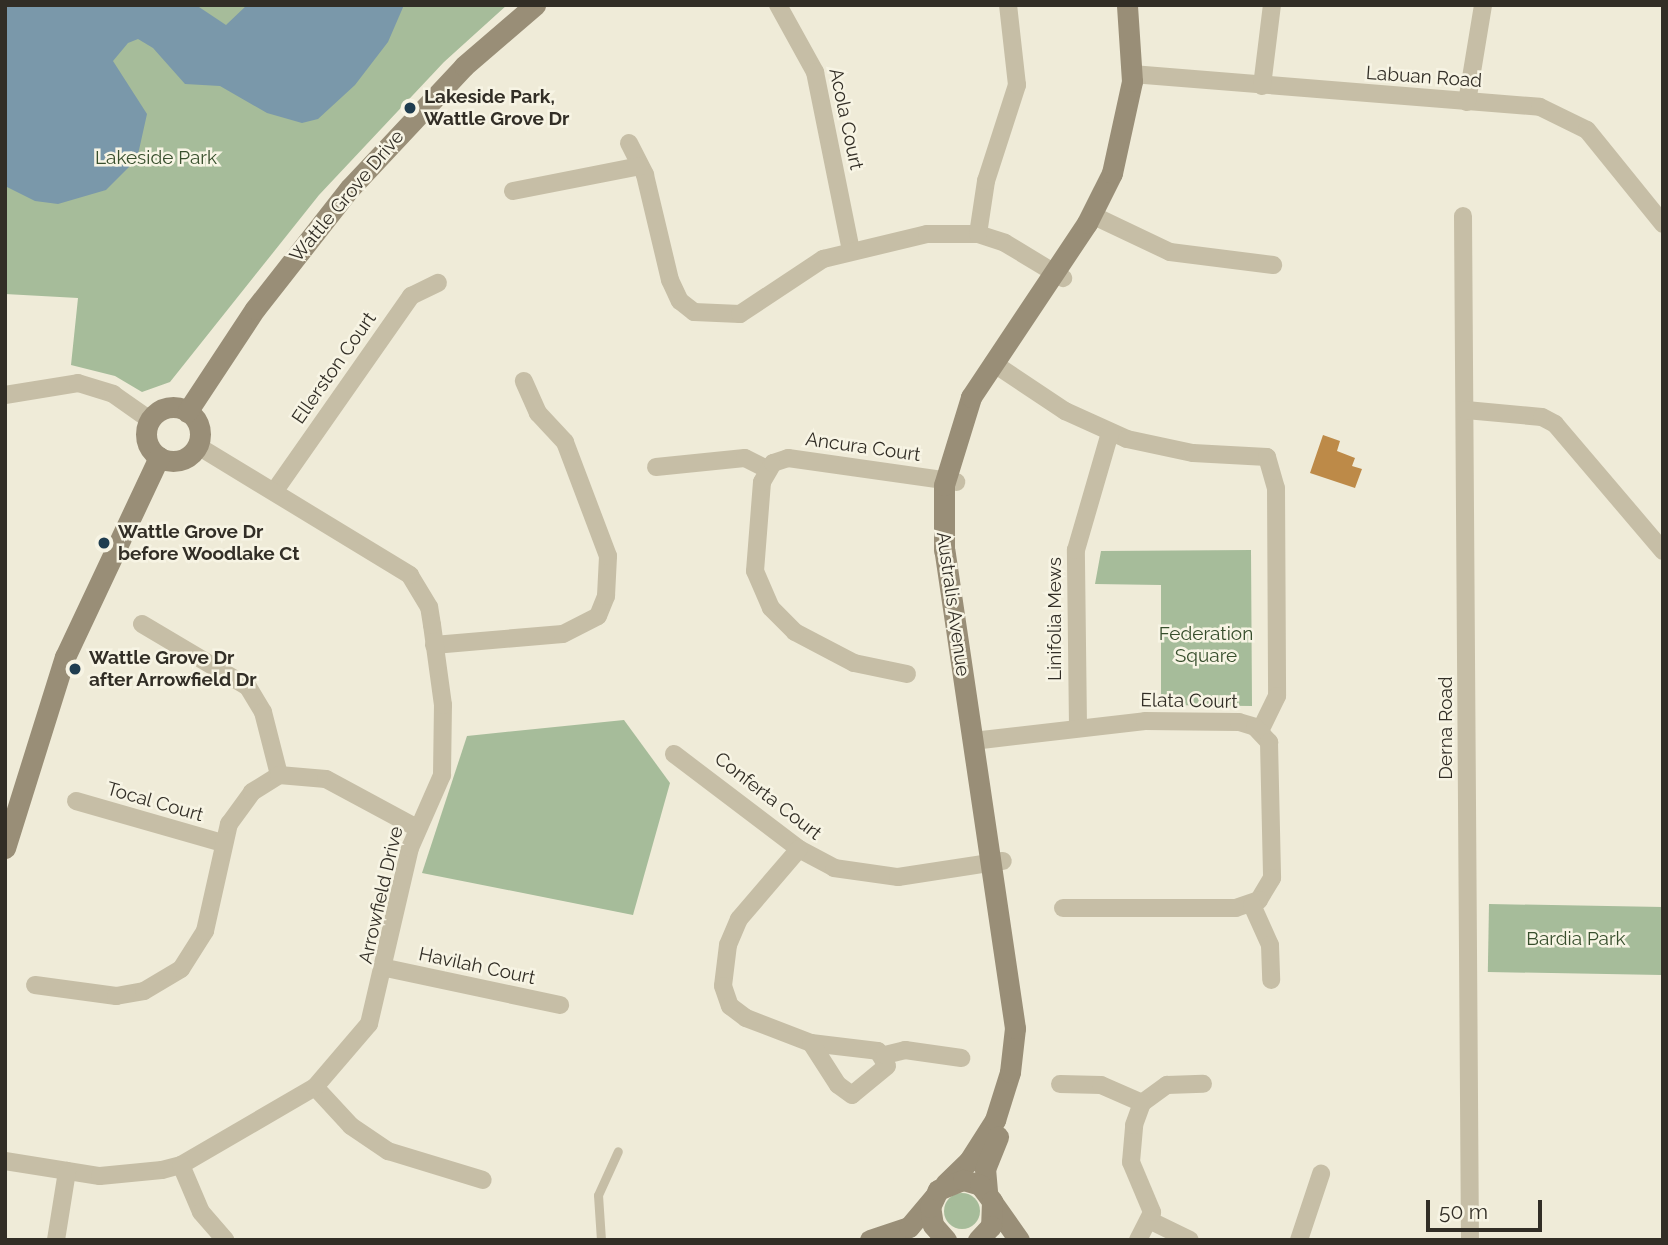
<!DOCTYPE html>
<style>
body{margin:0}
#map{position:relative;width:1668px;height:1245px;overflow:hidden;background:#efebd8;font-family:Raleway,sans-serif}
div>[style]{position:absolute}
.green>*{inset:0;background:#a6bc9a;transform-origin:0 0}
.round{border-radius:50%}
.water>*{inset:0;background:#7a98aa}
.building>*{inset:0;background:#bd8a48}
.lane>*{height:9px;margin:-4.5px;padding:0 4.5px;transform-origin:4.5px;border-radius:4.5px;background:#c6bea6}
.street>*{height:18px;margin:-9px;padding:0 9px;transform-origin:9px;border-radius:9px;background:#c6bea6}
.secondary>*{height:21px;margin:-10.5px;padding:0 10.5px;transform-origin:10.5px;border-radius:10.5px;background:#998e77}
.secondary>.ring{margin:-10.5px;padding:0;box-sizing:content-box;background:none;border:21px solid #998e77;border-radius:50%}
.dots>*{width:19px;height:19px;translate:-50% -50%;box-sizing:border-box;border:4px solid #f7f4e4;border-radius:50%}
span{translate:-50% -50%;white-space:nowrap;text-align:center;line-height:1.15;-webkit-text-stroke:5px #f7f4e4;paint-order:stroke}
.street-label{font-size:19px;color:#322e26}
.poi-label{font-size:19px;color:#322e26;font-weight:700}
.left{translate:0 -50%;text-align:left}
.park-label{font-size:19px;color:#374e2c}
.frame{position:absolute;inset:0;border:7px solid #322e26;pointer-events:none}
.scale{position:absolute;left:1426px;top:1200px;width:116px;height:32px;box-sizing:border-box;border:4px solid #322e26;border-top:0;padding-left:9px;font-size:21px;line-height:24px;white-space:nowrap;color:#322e26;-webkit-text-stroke:5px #f7f4e4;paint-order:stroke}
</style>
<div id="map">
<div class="green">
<i style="clip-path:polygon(5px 5px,507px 5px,444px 62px,319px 195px,170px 382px,142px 392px,115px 376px,71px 365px,78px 298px,5px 294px)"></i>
<i style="clip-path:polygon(1251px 550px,1252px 706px,1161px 705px,1161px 585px,1095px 584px,1101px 551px)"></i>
<i style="clip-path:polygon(624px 720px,670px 783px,633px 915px,422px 873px,467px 736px)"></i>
<i style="left:1489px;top:904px;width:174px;height:68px;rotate:1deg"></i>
<i class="round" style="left:944px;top:1193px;width:36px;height:36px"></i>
</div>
<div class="water">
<i style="clip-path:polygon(5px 5px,196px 5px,226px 25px,247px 5px,404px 5px,388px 42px,355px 85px,318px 119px,302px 123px,267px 113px,220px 86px,185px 84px,153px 48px,138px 39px,128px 43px,113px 61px,147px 114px,137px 159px,106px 190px,58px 204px,35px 201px,5px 186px)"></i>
</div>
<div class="building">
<i style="clip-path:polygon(1323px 435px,1340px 441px,1337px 451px,1355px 458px,1352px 466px,1362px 469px,1355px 488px,1310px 473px)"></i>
</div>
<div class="lane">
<i style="left:601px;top:1240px;width:45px;rotate:-93.8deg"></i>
<i style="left:598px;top:1195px;width:48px;rotate:-65.6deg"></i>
</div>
<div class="street">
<i style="left:778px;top:5px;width:77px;rotate:61.1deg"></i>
<i style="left:815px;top:72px;width:182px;rotate:78.6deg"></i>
<i style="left:1132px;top:74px;width:409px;rotate:4.6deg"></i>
<i style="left:1540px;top:107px;width:52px;rotate:26.1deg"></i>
<i style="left:1587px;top:130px;width:121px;rotate:51deg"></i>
<i style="left:1262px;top:86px;width:82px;rotate:-83deg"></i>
<i style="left:1467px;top:102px;width:98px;rotate:-80.6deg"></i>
<i style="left:629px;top:143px;width:36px;rotate:63deg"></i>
<i style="left:645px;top:175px;width:108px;rotate:76.6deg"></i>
<i style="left:670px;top:280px;width:23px;rotate:65deg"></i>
<i style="left:680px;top:301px;width:18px;rotate:38deg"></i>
<i style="left:694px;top:312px;width:46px;rotate:2.5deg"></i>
<i style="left:740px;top:314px;width:100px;rotate:-33.5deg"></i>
<i style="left:823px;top:259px;width:107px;rotate:-13.5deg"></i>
<i style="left:927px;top:234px;width:51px"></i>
<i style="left:978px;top:234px;width:28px;rotate:18deg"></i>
<i style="left:1005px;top:243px;width:68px;rotate:31.1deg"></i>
<i style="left:513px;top:191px;width:129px;rotate:-11.1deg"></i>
<i style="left:1092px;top:215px;width:86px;rotate:25.4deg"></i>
<i style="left:1170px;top:252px;width:104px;rotate:7.2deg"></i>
<i style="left:1463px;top:216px;width:1024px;rotate:89.61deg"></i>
<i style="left:978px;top:234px;width:54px;rotate:-81.4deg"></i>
<i style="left:986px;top:181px;width:101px;rotate:-72.1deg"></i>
<i style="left:1017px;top:85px;width:81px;rotate:-96.4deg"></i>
<i style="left:993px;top:363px;width:87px;rotate:33.7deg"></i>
<i style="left:1065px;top:411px;width:68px;rotate:24.3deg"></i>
<i style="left:1127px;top:439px;width:67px;rotate:12deg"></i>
<i style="left:1193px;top:453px;width:74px;rotate:3.1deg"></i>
<i style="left:1267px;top:457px;width:32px;rotate:74deg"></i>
<i style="left:1276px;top:488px;width:208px;rotate:89.7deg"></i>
<i style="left:1277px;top:696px;width:39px;rotate:116deg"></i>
<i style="left:5px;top:395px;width:74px;rotate:-9.3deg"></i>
<i style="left:78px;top:383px;width:37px;rotate:17deg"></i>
<i style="left:113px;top:394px;width:45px;rotate:35.1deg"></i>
<i style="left:1466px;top:410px;width:76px;rotate:5.3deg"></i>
<i style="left:1542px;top:417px;width:15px;rotate:28deg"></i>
<i style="left:1555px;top:424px;width:167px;rotate:49.6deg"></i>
<i style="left:656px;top:467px;width:89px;rotate:-5.8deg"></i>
<i style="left:745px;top:458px;width:25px;rotate:27deg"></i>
<i style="left:276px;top:489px;width:236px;rotate:-55deg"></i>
<i style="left:411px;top:296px;width:30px;rotate:-26deg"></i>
<i style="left:142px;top:624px;width:123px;rotate:30.7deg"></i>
<i style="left:248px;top:687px;width:29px;rotate:59deg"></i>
<i style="left:263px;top:712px;width:65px;rotate:75.7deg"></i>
<i style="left:434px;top:645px;width:129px;rotate:-4.9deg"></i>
<i style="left:563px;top:634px;width:39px;rotate:-27deg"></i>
<i style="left:598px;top:616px;width:22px;rotate:-68deg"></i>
<i style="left:606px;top:596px;width:40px;rotate:-87.1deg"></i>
<i style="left:608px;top:556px;width:122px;rotate:-110.7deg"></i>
<i style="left:565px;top:442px;width:40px;rotate:-133deg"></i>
<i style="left:538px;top:413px;width:35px;rotate:-114deg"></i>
<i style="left:907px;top:674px;width:54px;rotate:-168.3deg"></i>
<i style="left:854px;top:663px;width:67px;rotate:-152.3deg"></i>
<i style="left:795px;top:632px;width:34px;rotate:-135deg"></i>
<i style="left:771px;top:608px;width:40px;rotate:-113.4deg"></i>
<i style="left:755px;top:571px;width:89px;rotate:-85.5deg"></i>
<i style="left:762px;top:482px;width:22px;rotate:-60deg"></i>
<i style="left:773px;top:463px;width:16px;rotate:-18deg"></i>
<i style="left:788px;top:458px;width:170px;rotate:8.1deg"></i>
<i style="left:1078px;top:726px;width:176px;rotate:-90.7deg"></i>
<i style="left:1076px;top:550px;width:122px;rotate:-73.8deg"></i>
<i style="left:973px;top:741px;width:173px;rotate:-6.6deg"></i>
<i style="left:1145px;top:721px;width:94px;rotate:0.6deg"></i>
<i style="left:1239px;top:722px;width:17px;rotate:17deg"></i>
<i style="left:1255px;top:727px;width:21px;rotate:47deg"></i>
<i style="left:1269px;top:742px;width:136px;rotate:88.7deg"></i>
<i style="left:1272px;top:878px;width:26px;rotate:121deg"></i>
<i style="left:1259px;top:900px;width:24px;rotate:161deg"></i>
<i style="left:1236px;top:908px;width:173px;rotate:180deg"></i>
<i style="left:674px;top:754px;width:157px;rotate:37.2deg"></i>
<i style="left:799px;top:849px;width:40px;rotate:28deg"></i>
<i style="left:834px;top:868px;width:65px;rotate:8deg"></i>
<i style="left:898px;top:877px;width:106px;rotate:-8.7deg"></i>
<i style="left:76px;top:801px;width:152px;rotate:16deg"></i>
<i style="left:799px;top:849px;width:92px;rotate:130.6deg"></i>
<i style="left:739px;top:919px;width:28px;rotate:113deg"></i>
<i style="left:728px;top:945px;width:41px;rotate:97deg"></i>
<i style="left:723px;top:986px;width:21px;rotate:71deg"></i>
<i style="left:730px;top:1006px;width:20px;rotate:37deg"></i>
<i style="left:746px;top:1018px;width:70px;rotate:21deg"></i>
<i style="left:811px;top:1043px;width:67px;rotate:6.8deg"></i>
<i style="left:878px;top:1051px;width:17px;rotate:59deg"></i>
<i style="left:887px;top:1066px;width:45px;rotate:140.4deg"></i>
<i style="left:852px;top:1095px;width:17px;rotate:-144deg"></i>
<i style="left:838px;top:1085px;width:50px;rotate:-122.7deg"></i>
<i style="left:1252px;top:905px;width:44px;rotate:65.8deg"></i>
<i style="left:1270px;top:945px;width:35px;rotate:88deg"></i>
<i style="left:386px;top:968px;width:178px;rotate:12deg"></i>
<i style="left:35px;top:985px;width:82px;rotate:7.7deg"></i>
<i style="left:116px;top:996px;width:28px;rotate:-10deg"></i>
<i style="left:144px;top:991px;width:43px;rotate:-30.7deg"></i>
<i style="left:181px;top:969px;width:45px;rotate:-57.7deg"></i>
<i style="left:205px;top:931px;width:110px;rotate:-77.4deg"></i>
<i style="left:229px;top:824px;width:39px;rotate:-54deg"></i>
<i style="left:252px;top:792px;width:32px;rotate:-32deg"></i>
<i style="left:279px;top:775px;width:47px;rotate:4.9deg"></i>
<i style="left:326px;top:779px;width:103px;rotate:28.3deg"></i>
<i style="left:885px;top:1055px;width:21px;rotate:-14deg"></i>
<i style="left:905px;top:1050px;width:57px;rotate:8.1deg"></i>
<i style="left:1060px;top:1084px;width:41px;rotate:1.4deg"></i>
<i style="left:1101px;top:1085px;width:45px;rotate:23.7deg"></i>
<i style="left:1142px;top:1103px;width:31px;rotate:-36deg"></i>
<i style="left:1167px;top:1085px;width:36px;rotate:-2deg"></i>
<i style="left:315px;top:1087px;width:53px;rotate:47.3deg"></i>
<i style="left:351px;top:1126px;width:45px;rotate:34deg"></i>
<i style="left:388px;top:1151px;width:99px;rotate:17deg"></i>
<i style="left:5px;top:1161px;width:96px;rotate:9deg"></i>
<i style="left:100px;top:1176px;width:62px;rotate:-5.5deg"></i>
<i style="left:162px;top:1170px;width:20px;rotate:-15deg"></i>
<i style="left:181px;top:1165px;width:155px;rotate:-30.2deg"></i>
<i style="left:315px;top:1087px;width:83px;rotate:-49.4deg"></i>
<i style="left:369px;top:1024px;width:181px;rotate:-76.9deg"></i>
<i style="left:410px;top:848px;width:80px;rotate:-66.3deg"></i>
<i style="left:442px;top:775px;width:70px;rotate:-89.2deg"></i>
<i style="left:443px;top:705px;width:81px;rotate:-97.8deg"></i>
<i style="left:432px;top:625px;width:18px;rotate:-99deg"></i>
<i style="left:429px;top:607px;width:37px;rotate:-121deg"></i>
<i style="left:410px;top:575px;width:248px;rotate:-148.7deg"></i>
<i style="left:181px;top:1165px;width:51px;rotate:66.9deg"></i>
<i style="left:201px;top:1212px;width:37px;rotate:49deg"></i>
<i style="left:1151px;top:1221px;width:43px;rotate:26deg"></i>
<i style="left:56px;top:1240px;width:70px;rotate:-80.9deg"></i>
<i style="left:1138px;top:1240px;width:31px;rotate:-63deg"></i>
<i style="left:1152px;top:1212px;width:54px;rotate:-112.8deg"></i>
<i style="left:1131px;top:1162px;width:37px;rotate:-85deg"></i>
<i style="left:1134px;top:1125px;width:23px;rotate:-70deg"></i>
<i style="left:1299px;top:1240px;width:70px;rotate:-71.6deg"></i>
</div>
<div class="secondary">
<i class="ring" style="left:146px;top:407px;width:33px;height:33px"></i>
<i style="left:187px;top:412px;width:123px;rotate:-56.6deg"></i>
<i style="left:255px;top:309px;width:154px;rotate:-51.9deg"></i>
<i style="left:350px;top:188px;width:167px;rotate:-46.9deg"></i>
<i style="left:464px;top:66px;width:94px;rotate:-40.7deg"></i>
<i style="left:5px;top:848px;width:200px;rotate:-72.6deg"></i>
<i style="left:65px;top:657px;width:221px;rotate:-64.8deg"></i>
<i style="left:945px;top:1184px;width:33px;rotate:-44deg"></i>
<i style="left:969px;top:1161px;width:49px;rotate:-57.6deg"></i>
<i style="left:995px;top:1120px;width:50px;rotate:-72.6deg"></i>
<i style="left:1010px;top:1072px;width:44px;rotate:-83.5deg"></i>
<i style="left:1015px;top:1028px;width:483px;rotate:-98.4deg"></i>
<i style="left:944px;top:550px;width:65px;rotate:-90deg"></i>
<i style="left:944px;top:485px;width:92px;rotate:-72.9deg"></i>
<i style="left:971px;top:397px;width:209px;rotate:-56.3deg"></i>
<i style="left:1087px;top:223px;width:56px;rotate:-63.4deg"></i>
<i style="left:1112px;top:173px;width:94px;rotate:-77.7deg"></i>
<i style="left:1132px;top:81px;width:76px;rotate:-93.8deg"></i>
<i style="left:987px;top:1191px;width:22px;rotate:-95deg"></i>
<i style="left:985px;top:1169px;width:35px;rotate:-68deg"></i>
<i style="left:993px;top:1203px;width:45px;rotate:54.9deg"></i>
<i style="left:870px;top:1240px;width:41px;rotate:-18.4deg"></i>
<i style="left:909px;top:1227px;width:38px;rotate:-50deg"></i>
<i style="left:946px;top:1240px;width:20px;rotate:-131deg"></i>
<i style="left:933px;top:1225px;width:18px;rotate:-99deg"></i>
<i style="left:930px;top:1207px;width:19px;rotate:-65deg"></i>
<i style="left:938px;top:1190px;width:27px;rotate:-22deg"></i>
<i style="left:963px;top:1180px;width:18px;rotate:16deg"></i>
<i style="left:980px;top:1185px;width:20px;rotate:53deg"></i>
<i style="left:992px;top:1201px;width:25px;rotate:92deg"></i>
<i style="left:991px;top:1226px;width:19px;rotate:133deg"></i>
</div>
<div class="dots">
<i style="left:410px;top:108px;background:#1f3d50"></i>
<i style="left:104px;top:543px;background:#1f3d50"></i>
<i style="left:75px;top:669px;background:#1f3d50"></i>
</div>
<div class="street-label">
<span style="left:1424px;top:77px;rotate:4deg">Labuan Road</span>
<span style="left:846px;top:119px;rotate:78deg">Acola Court</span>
<span style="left:347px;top:196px;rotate:-50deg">Wattle Grove Drive</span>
<span style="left:334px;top:368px;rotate:-55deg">Ellerston Court</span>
<span style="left:863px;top:447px;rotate:8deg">Ancura Court</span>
<span style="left:953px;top:604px;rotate:82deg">Australis Avenue</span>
<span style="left:1055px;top:619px;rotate:-90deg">Linifolia Mews</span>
<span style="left:1189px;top:701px;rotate:1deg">Elata Court</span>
<span style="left:1446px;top:728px;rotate:-90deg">Derna Road</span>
<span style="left:768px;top:796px;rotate:38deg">Conferta Court</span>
<span style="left:155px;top:802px;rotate:16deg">Tocal Court</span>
<span style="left:381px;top:895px;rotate:-77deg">Arrowfield Drive</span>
<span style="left:477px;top:966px;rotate:12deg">Havilah Court</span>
</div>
<div class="poi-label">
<span class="left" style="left:424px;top:108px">Lakeside Park,<br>Wattle Grove Dr</span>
<span class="left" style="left:118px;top:543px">Wattle Grove Dr<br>before Woodlake Ct</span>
<span class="left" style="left:89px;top:669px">Wattle Grove Dr<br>after Arrowfield Dr</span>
</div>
<div class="park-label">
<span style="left:156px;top:158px">Lakeside Park</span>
<span style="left:1206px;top:645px">Federation<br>Square</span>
<span style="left:1576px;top:939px">Bardia Park</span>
</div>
<div class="frame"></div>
<div class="scale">50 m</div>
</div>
